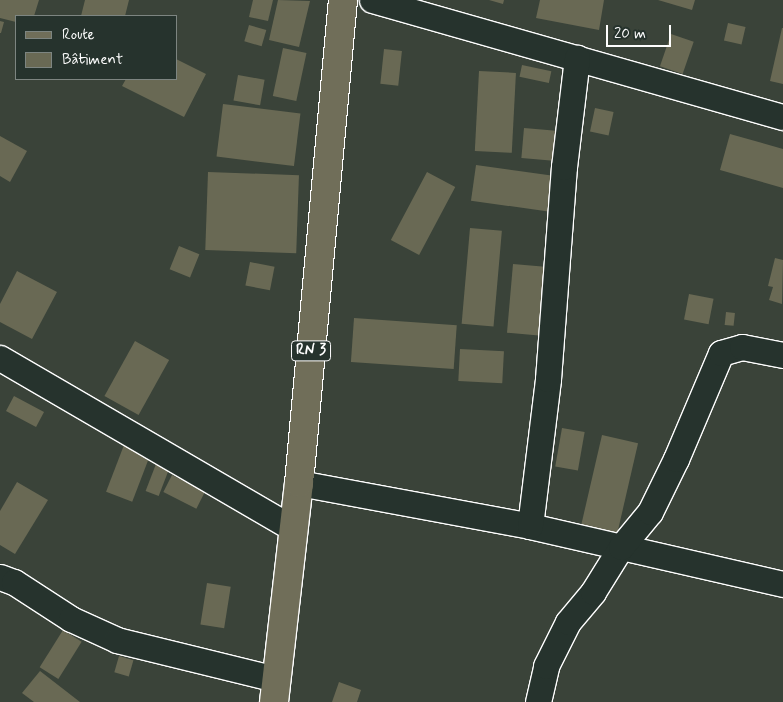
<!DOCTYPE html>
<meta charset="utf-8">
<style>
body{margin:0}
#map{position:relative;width:783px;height:702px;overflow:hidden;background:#3a4339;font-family:Mynerve,sans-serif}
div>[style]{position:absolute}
.building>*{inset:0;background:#696954;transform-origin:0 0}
.roads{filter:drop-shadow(1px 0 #fff) drop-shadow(-1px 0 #fff) drop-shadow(0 1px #fff) drop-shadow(0 -1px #fff)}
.street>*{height:25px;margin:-12.5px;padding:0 12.5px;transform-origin:12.5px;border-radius:12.5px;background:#26332d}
.primary>*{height:28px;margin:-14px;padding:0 14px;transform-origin:14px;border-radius:14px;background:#706e59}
span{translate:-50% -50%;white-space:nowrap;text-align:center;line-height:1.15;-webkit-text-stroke:4px #26332d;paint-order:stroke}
.shield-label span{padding:1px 4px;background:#26332d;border:1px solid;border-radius:4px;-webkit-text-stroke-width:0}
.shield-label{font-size:15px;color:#fff;font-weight:700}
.legend{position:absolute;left:15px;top:15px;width:162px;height:65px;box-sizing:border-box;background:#26332d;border:1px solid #7d8581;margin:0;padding:6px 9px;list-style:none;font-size:15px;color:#fff}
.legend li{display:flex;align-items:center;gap:10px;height:25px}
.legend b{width:25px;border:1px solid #7d8581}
.scale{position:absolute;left:606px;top:25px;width:65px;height:22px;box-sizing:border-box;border:2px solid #fff;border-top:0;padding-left:6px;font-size:15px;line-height:18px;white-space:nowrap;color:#fff;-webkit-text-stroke:4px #26332d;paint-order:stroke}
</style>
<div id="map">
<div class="building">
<i style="clip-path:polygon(0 0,39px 0,34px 16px,16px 16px,16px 22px,0 18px)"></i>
<i style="clip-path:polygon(85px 0,129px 0,125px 16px,81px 16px)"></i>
<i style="clip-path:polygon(253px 0,273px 0,268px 21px,249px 17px)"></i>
<i style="clip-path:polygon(278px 0,310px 1px,299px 47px,269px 40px)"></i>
<i style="clip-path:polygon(489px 0,504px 0,503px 4px)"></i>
<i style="clip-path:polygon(540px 0,604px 0,599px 30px,536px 18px)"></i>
<i style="clip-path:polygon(658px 0,695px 0,692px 10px)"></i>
<i style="clip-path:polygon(0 21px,4px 22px,1px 33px,0 33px)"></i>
<i style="left:728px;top:23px;width:18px;height:18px;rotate:13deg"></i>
<i style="left:249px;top:25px;width:18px;height:17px;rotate:16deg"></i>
<i style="clip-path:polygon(782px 28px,783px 28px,783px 84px,770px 81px)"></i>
<i style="left:671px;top:34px;width:24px;height:34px;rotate:19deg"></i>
<i style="left:283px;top:48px;width:24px;height:49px;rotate:12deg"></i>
<i style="left:384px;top:49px;width:18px;height:35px;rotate:6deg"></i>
<i style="clip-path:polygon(176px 59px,206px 74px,184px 117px,122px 86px,126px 79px,176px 79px)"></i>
<i style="left:522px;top:65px;width:30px;height:12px;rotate:12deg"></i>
<i style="left:479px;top:71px;width:37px;height:80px;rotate:3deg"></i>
<i style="left:238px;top:75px;width:27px;height:26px;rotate:10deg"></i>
<i style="left:223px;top:104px;width:78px;height:53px;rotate:7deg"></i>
<i style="left:595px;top:108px;width:19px;height:24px;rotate:12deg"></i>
<i style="left:524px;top:128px;width:32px;height:30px;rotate:5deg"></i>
<i style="clip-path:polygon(730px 134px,783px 149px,783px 188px,720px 170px)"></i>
<i style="clip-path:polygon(0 136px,27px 151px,10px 182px,0 176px)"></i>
<i style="left:476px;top:165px;width:78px;height:36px;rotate:8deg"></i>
<i style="left:208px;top:172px;width:91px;height:78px;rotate:2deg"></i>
<i style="left:427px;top:172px;width:32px;height:77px;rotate:28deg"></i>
<i style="left:470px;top:228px;width:32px;height:96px;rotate:5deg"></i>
<i style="left:179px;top:246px;width:22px;height:25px;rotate:22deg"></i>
<i style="clip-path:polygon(775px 258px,783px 260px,782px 304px,769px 300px,773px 287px,768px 286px)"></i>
<i style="left:250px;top:262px;width:25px;height:24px;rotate:11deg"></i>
<i style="left:513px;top:264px;width:32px;height:69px;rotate:5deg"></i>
<i style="clip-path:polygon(17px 271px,57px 292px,32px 339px,0 322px,0 304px)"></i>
<i style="left:689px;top:294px;width:25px;height:26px;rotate:11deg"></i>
<i style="left:726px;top:312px;width:9px;height:13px;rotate:6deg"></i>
<i style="left:354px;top:318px;width:103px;height:44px;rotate:4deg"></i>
<i style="left:135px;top:341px;width:39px;height:63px;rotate:29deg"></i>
<i style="left:460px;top:349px;width:44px;height:32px;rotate:3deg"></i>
<i style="left:14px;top:396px;width:34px;height:17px;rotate:28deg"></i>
<i style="left:562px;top:428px;width:23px;height:39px;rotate:10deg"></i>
<i style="left:602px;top:435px;width:37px;height:95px;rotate:13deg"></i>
<i style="left:124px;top:445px;width:28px;height:50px;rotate:21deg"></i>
<i style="left:156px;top:464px;width:14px;height:29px;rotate:21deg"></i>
<i style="left:172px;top:475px;width:37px;height:19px;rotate:27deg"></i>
<i style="clip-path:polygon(17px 482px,48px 500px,15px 554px,0 545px,0 511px)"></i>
<i style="left:207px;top:583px;width:24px;height:42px;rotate:9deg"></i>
<i style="left:63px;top:630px;width:22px;height:44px;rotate:32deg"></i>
<i style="left:119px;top:656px;width:15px;height:17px;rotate:16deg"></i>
<i style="clip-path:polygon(40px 671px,80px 702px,34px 702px,22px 693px)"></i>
<i style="clip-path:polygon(339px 682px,361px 690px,357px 702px,332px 702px)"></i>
</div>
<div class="roads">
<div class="street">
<i style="left:372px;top:0;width:427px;rotate:15.9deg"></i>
<i style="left:0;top:358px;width:340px;rotate:30.2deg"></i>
<i style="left:299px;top:483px;width:235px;rotate:10.5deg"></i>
<i style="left:530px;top:526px;width:260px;rotate:12.9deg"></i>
<i style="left:530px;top:526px;width:148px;rotate:-83deg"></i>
<i style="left:548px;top:379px;width:213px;rotate:-85.7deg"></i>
<i style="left:564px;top:167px;width:110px;rotate:-83.2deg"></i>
<i style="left:0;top:577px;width:15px;rotate:20deg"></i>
<i style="left:14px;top:582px;width:68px;rotate:33deg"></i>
<i style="left:71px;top:619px;width:51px;rotate:24.5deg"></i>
<i style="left:117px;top:640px;width:164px;rotate:13.8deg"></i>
<i style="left:538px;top:702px;width:37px;rotate:-77deg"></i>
<i style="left:546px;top:666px;width:49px;rotate:-63.4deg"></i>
<i style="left:568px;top:622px;width:39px;rotate:-50deg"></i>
<i style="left:593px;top:592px;width:53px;rotate:-58.1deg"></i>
<i style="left:621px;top:547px;width:45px;rotate:-50.4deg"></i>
<i style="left:650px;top:512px;width:59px;rotate:-63.9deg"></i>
<i style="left:676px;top:459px;width:115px;rotate:-67deg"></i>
<i style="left:721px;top:353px;width:22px;rotate:-16deg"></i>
<i style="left:742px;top:347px;width:42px;rotate:11deg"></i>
</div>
<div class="primary">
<i style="left:274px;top:702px;width:220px;rotate:-83.5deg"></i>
<i style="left:299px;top:483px;width:485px;rotate:-84.8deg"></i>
</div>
</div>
<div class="shield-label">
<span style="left:311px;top:351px">RN 3</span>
</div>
<ul class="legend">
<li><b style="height:6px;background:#706e59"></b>Route</li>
<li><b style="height:14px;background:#696954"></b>Bâtiment</li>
</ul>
<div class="scale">20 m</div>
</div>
